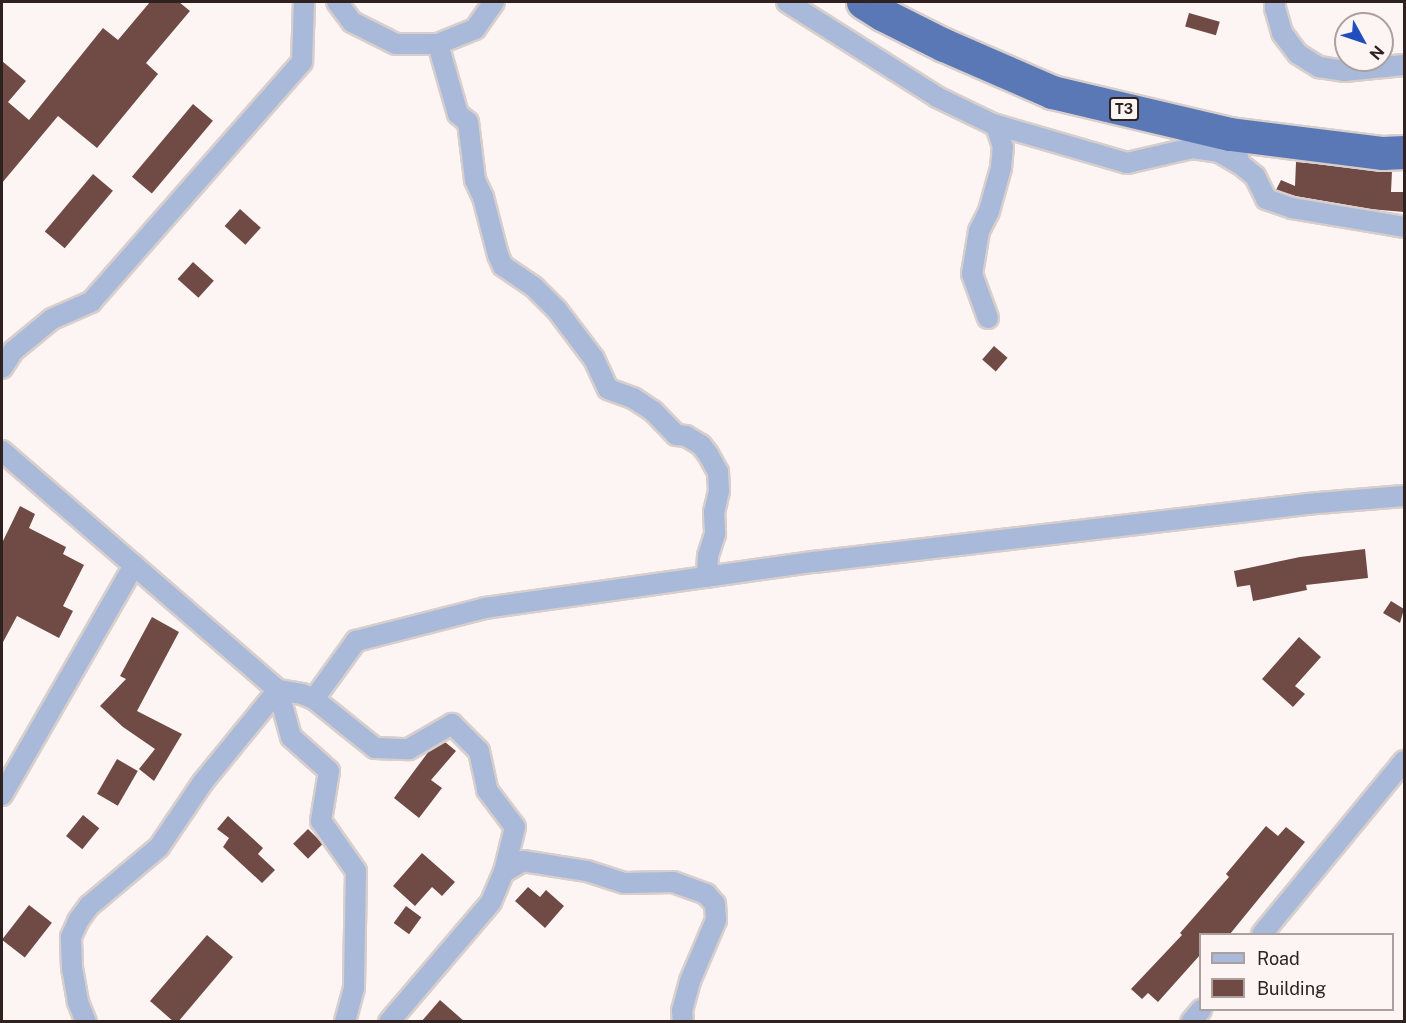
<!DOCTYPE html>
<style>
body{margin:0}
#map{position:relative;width:1406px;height:1023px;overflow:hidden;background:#fdf5f3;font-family:"Public Sans",sans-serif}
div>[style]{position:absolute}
.building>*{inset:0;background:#704b45;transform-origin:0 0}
.roads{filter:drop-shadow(2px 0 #d8cfcd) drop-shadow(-2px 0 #d8cfcd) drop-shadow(0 2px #d8cfcd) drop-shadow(0 -2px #d8cfcd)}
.minor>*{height:20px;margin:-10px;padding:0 10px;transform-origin:10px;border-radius:10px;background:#a8b9d9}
.trunk>*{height:33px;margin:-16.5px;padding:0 16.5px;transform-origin:16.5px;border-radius:16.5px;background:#5a78b6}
span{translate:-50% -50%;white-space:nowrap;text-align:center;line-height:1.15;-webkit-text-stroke:6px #fdf5f3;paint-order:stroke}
.shield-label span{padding:2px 4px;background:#fdf5f3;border:2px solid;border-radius:4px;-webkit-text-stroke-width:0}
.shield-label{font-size:14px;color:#2f211f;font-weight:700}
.frame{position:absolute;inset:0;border:3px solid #2f211f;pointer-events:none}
.legend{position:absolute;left:1199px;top:933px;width:195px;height:78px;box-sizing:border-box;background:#fdf5f3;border:2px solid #aba09e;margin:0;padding:8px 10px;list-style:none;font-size:18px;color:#2f211f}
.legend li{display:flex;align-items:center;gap:12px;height:30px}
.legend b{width:30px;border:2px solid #aba09e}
.north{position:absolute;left:1334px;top:12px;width:60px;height:60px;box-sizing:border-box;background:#fdf5f3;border:2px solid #aba09e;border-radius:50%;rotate:130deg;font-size:16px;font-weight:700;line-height:24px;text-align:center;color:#2f211f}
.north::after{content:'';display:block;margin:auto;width:21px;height:27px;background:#214ebc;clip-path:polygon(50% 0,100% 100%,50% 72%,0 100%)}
</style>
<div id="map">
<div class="building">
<i style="clip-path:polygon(150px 2px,179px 2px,190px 11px,146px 63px,158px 74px,97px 148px,58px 116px,2px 183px,2px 61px,26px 81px,8px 102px,29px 120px,103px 28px,118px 40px)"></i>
<i style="left:1189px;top:13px;width:32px;height:14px;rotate:16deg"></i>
<i style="left:193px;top:104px;width:26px;height:95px;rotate:40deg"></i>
<i style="clip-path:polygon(1296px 162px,1392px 171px,1391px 192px,1404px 192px,1404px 212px,1370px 209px,1295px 196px,1276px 190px,1281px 180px,1295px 186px)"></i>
<i style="left:93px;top:174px;width:26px;height:75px;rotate:40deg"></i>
<i style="left:240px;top:209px;width:28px;height:23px;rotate:42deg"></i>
<i style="left:193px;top:262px;width:28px;height:23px;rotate:42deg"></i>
<i style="left:994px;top:346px;width:18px;height:18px;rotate:41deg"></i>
<i style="clip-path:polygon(20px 506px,35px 514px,29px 528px,66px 547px,63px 554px,84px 565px,63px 606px,73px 611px,59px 638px,17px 616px,2px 644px,2px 543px)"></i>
<i style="clip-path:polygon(1365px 549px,1368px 578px,1306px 585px,1307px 590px,1253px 601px,1250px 585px,1237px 587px,1234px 571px,1300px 557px)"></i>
<i style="clip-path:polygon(1391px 601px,1404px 609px,1400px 623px,1383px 613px)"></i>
<i style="clip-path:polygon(152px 617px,179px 632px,137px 711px,182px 734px,154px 781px,139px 769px,155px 749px,123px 727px,100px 706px,126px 679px,120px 676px)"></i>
<i style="clip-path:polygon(1299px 637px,1321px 657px,1295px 686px,1305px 694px,1293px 707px,1262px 679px)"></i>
<i style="clip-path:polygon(445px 742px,456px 751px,431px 780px,442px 788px,419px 818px,394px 798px,429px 751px)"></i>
<i style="left:117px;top:759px;width:24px;height:40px;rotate:30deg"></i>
<i style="left:83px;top:815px;width:21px;height:27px;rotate:39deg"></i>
<i style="clip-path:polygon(228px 816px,263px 848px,258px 854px,275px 870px,262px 883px,223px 847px,229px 838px,217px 829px)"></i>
<i style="clip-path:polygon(1266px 826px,1278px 836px,1286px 827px,1305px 842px,1230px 934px,1200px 934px,1200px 955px,1158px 1002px,1148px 993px,1142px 999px,1131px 989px,1182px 935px,1180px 933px,1229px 877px,1226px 874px)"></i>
<i style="left:308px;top:829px;width:21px;height:21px;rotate:45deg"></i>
<i style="clip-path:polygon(422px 853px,455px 882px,442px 896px,432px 887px,415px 906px,393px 886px)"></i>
<i style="clip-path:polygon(528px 887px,540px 897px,546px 890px,564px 906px,545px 928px,515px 901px)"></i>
<i style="left:29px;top:905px;width:29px;height:44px;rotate:38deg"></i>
<i style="left:406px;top:906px;width:19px;height:21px;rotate:36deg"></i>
<i style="clip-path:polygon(207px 935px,233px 957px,178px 1022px,174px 1022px,150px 1001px)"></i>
<i style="clip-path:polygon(440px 1000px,465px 1022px,421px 1022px)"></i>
</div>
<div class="roads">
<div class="minor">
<i style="left:337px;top:2px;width:25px;rotate:53deg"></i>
<i style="left:352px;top:22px;width:49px;rotate:26.6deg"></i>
<i style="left:396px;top:44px;width:42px"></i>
<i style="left:494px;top:2px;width:33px;rotate:125deg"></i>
<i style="left:475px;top:29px;width:40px;rotate:158deg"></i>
<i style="left:438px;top:44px;width:73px;rotate:74.1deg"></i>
<i style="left:458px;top:114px;width:13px;rotate:39deg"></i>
<i style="left:468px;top:122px;width:58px;rotate:83.1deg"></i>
<i style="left:475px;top:180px;width:19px;rotate:65deg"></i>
<i style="left:483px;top:197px;width:60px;rotate:75.5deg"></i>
<i style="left:498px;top:255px;width:12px;rotate:66deg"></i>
<i style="left:503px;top:266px;width:37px;rotate:34deg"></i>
<i style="left:534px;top:287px;width:33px;rotate:45deg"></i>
<i style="left:557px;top:310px;width:61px;rotate:52.9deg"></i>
<i style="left:594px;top:359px;width:33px;rotate:65deg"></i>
<i style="left:608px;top:389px;width:27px;rotate:20deg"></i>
<i style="left:633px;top:398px;width:24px;rotate:33deg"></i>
<i style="left:653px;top:411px;width:33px;rotate:46deg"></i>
<i style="left:676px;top:435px;width:10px;rotate:6deg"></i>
<i style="left:686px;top:436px;width:17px;rotate:31deg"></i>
<i style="left:701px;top:445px;width:11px;rotate:52deg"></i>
<i style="left:708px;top:454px;width:21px;rotate:61deg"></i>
<i style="left:718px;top:472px;width:19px;rotate:87deg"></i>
<i style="left:719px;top:491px;width:22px;rotate:103deg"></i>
<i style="left:714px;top:512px;width:22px;rotate:87deg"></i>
<i style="left:715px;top:534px;width:23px;rotate:108deg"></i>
<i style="left:708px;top:556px;width:21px;rotate:93deg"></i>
<i style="left:787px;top:2px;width:178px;rotate:32.3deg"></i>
<i style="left:937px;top:97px;width:62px;rotate:25.7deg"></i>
<i style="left:993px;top:124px;width:140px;rotate:16.2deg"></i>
<i style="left:1127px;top:163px;width:67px;rotate:-13deg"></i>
<i style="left:1192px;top:148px;width:27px;rotate:8deg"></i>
<i style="left:1219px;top:152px;width:24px;rotate:30deg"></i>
<i style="left:1275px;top:2px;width:6px;rotate:90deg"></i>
<i style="left:1275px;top:8px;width:26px;rotate:74deg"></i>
<i style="left:1282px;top:33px;width:26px;rotate:53deg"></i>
<i style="left:1298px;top:54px;width:25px;rotate:32deg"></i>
<i style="left:1319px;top:67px;width:25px;rotate:9deg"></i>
<i style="left:1344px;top:71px;width:60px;rotate:-5.7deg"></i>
<i style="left:1237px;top:154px;width:10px;rotate:73deg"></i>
<i style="left:1240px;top:164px;width:19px;rotate:39deg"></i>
<i style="left:1255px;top:176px;width:25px;rotate:64deg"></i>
<i style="left:1266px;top:199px;width:28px;rotate:19deg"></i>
<i style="left:1292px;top:208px;width:114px;rotate:9.6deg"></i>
<i style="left:988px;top:318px;width:47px;rotate:-110deg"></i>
<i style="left:972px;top:274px;width:44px;rotate:-80.8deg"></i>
<i style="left:979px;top:231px;width:22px;rotate:-63deg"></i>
<i style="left:989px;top:211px;width:45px;rotate:-74.4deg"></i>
<i style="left:1001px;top:168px;width:21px;rotate:-85deg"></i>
<i style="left:1003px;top:147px;width:23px;rotate:-108deg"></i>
<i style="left:2px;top:368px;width:20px;rotate:-57deg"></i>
<i style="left:13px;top:351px;width:50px;rotate:-39.4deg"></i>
<i style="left:52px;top:319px;width:43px;rotate:-23.6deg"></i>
<i style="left:91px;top:302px;width:320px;rotate:-48.7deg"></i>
<i style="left:302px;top:62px;width:60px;rotate:-88.1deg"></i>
<i style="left:2px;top:451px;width:365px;rotate:40.9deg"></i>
<i style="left:278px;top:690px;width:49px;rotate:74.5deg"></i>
<i style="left:291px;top:737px;width:51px;rotate:41.8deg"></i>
<i style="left:329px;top:771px;width:51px;rotate:99.1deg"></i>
<i style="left:321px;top:821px;width:61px;rotate:55deg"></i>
<i style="left:356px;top:871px;width:117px;rotate:91deg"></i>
<i style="left:354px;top:988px;width:35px;rotate:105deg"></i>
<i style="left:278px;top:690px;width:24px;rotate:9deg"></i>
<i style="left:302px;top:694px;width:13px;rotate:23deg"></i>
<i style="left:314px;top:699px;width:78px;rotate:38.8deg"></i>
<i style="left:375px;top:748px;width:34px;rotate:2deg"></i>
<i style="left:409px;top:749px;width:50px;rotate:-30.2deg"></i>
<i style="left:452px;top:724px;width:38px;rotate:45deg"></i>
<i style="left:479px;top:751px;width:40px;rotate:78deg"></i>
<i style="left:487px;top:790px;width:46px;rotate:52.9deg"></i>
<i style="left:515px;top:827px;width:46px;rotate:103.7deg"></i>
<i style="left:504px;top:872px;width:22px;rotate:-30deg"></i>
<i style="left:523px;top:861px;width:65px;rotate:8.9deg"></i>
<i style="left:587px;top:871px;width:39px;rotate:18deg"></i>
<i style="left:624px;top:883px;width:49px;rotate:-1.2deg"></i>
<i style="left:673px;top:882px;width:35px;rotate:20deg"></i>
<i style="left:706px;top:894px;width:13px;rotate:48deg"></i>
<i style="left:715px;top:904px;width:16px;rotate:86deg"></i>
<i style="left:716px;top:920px;width:66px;rotate:113.1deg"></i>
<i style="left:690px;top:981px;width:31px;rotate:105deg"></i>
<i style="left:682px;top:1011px;width:11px;rotate:85deg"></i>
<i style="left:314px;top:699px;width:72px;rotate:-54.1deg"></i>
<i style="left:356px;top:641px;width:133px;rotate:-14.3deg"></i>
<i style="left:485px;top:608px;width:332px;rotate:-8deg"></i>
<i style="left:814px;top:562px;width:496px;rotate:-6.7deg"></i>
<i style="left:1307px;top:504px;width:97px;rotate:-4.7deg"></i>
<i style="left:2px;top:795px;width:265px;rotate:-60.1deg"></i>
<i style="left:1262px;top:934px;width:224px;rotate:-50.6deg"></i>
<i style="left:86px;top:1022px;width:22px;rotate:-112deg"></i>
<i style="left:78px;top:1002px;width:35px;rotate:-100deg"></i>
<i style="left:72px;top:968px;width:31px;rotate:-92deg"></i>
<i style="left:71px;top:937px;width:17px;rotate:-66deg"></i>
<i style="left:78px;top:921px;width:19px;rotate:-54deg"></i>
<i style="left:89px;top:906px;width:92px;rotate:-40.1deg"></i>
<i style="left:159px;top:847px;width:78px;rotate:-55.9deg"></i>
<i style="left:203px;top:782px;width:119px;rotate:-50.8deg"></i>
<i style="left:389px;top:1022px;width:157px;rotate:-49.6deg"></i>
<i style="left:491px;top:902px;width:33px;rotate:-67deg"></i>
<i style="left:1191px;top:1022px;width:16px;rotate:-50deg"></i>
</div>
<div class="trunk">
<i style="left:863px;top:2px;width:22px;rotate:32deg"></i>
<i style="left:882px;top:14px;width:69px;rotate:26.6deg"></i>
<i style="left:944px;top:45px;width:118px;rotate:23.5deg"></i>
<i style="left:1052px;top:92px;width:183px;rotate:13.3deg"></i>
<i style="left:1230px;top:134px;width:154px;rotate:7.1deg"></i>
<i style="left:1383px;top:153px;width:21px;rotate:-3deg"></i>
</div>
</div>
<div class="shield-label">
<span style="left:1124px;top:109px">T3</span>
</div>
<div class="frame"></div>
<ul class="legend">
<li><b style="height:8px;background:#a8b9d9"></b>Road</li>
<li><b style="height:16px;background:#704b45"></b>Building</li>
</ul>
<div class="north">N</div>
</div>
